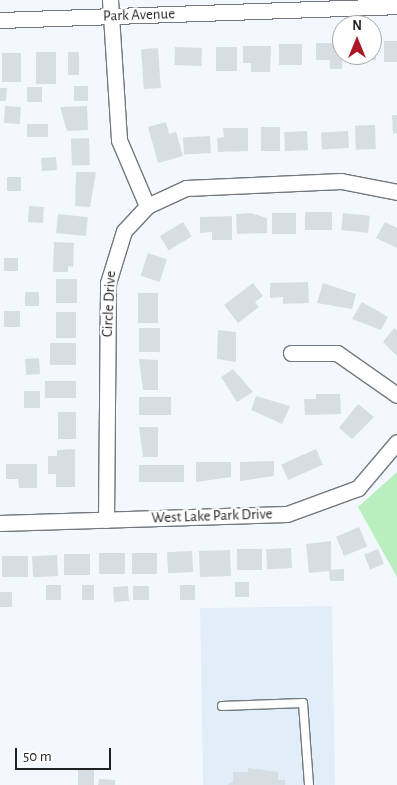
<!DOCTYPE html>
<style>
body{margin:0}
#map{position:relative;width:397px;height:785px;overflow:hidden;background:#f2f8fe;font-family:"Alegreya Sans",sans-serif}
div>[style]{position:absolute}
.built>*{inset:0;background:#e1eef9;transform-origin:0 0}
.green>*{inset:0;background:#b9efbe}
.building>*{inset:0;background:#d7dee3;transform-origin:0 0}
.roads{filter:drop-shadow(1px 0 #72787d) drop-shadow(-1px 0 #72787d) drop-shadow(0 1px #72787d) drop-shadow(0 -1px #72787d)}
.lane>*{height:8px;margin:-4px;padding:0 4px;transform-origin:4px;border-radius:4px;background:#fff}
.street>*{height:15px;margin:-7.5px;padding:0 7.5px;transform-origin:7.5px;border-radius:7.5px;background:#fff}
span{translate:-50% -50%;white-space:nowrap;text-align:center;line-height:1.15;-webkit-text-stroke:4.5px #fff;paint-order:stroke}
.street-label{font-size:15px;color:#1f2123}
.north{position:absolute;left:332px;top:15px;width:50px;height:50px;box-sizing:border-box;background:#fff;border:1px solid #a5a6a7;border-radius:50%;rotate:0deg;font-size:14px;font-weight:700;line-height:20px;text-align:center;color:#1f2123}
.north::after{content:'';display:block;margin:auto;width:18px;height:22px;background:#ab1725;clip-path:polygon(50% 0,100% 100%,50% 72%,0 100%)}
.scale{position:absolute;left:15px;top:748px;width:96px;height:22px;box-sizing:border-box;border:2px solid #1f2123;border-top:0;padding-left:6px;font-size:15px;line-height:18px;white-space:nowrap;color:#1f2123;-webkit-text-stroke:4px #fff;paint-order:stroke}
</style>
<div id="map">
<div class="built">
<i style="left:332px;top:606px;width:179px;height:132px;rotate:89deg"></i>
</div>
<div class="green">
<i style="clip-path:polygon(397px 472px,397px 577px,358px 507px)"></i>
</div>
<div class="building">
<i style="left:384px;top:41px;width:13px;height:21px"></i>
<i style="clip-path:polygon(372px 42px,376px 42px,376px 60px,348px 60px,348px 55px,372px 55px)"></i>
<i style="clip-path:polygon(316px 43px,342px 43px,342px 69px,330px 69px,330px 60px,316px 60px)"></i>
<i style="left:302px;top:44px;width:21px;height:23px;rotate:90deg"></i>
<i style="clip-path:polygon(243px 46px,271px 46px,270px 72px,251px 72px,251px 63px,243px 63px)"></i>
<i style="left:175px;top:47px;width:27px;height:18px;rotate:2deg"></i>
<i style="left:216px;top:47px;width:21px;height:24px"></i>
<i style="left:158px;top:48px;width:40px;height:17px;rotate:86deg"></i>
<i style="left:36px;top:52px;width:20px;height:32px"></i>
<i style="left:68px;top:52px;width:11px;height:23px"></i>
<i style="left:2px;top:53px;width:19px;height:29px"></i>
<i style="left:74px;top:86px;width:14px;height:15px"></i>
<i style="left:27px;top:87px;width:15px;height:15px"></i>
<i style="clip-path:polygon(0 88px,7px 88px,6px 101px,0 101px)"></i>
<i style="left:5px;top:106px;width:16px;height:17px;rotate:4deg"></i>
<i style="clip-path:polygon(87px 106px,88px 130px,67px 131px,60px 107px)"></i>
<i style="clip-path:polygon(392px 115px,397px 115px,397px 133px,393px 134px)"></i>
<i style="clip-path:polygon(166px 122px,169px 134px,176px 132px,183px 156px,158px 163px,148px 127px)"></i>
<i style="left:48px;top:124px;width:13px;height:21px;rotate:90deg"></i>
<i style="left:375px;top:125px;width:24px;height:20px;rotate:88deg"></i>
<i style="left:261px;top:127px;width:19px;height:24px"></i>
<i style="clip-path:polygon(223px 128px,248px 128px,248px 151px,218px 152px,217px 138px,224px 137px)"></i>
<i style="left:307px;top:131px;width:19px;height:23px;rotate:87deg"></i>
<i style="left:348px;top:131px;width:17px;height:27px;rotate:87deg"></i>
<i style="left:210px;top:136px;width:17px;height:27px;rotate:87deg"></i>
<i style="left:89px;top:138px;width:27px;height:18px;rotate:88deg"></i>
<i style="left:56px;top:157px;width:13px;height:15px;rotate:86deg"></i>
<i style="clip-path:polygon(76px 172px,96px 172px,90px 207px,75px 206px)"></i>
<i style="left:7px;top:177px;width:14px;height:14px"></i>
<i style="left:29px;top:206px;width:15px;height:16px;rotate:4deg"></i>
<i style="left:332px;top:212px;width:18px;height:27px;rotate:90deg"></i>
<i style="clip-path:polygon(251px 213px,267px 218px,267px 233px,237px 234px,236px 214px)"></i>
<i style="left:296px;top:213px;width:21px;height:24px;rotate:90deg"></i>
<i style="left:343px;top:213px;width:27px;height:17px;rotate:6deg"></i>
<i style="left:58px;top:214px;width:30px;height:19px;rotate:6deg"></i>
<i style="clip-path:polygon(232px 216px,232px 240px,212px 240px,212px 232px,200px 233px,200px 217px)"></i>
<i style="left:183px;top:222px;width:17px;height:27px;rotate:59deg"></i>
<i style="clip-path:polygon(385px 222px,397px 228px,397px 248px,376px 238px)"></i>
<i style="clip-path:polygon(54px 242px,74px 243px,73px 267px,68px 266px,68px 272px,53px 272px)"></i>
<i style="left:148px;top:253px;width:20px;height:24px;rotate:18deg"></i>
<i style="left:4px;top:258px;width:14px;height:13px"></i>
<i style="left:56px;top:279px;width:21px;height:24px"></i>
<i style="clip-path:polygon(308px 282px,309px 303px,283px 304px,283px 297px,270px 298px,270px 283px)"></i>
<i style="clip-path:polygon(253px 283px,263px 296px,255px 302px,259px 307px,238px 323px,224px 305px)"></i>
<i style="clip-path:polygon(323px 283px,356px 294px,352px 309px,317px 303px)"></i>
<i style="left:25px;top:292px;width:14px;height:14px"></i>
<i style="left:138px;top:293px;width:20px;height:30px"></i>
<i style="clip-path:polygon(362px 302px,388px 317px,381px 330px,352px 319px)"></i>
<i style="left:4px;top:311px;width:16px;height:16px"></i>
<i style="left:56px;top:312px;width:20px;height:26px"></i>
<i style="left:139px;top:328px;width:21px;height:24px"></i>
<i style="clip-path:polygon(394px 328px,397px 330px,397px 356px,383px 342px)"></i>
<i style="clip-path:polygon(218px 330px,236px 332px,236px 362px,217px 359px)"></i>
<i style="left:50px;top:343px;width:26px;height:22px"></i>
<i style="left:39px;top:358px;width:16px;height:14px;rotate:86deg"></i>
<i style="clip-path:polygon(139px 359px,158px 360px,158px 390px,143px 390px)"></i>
<i style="clip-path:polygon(233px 369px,253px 392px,237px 402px,221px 377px)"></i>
<i style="left:45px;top:381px;width:31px;height:17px"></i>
<i style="left:24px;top:391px;width:16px;height:17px"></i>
<i style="clip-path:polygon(316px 394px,340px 394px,341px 414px,305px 415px,304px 399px,316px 399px)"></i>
<i style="clip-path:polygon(256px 396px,290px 406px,282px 424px,251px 410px)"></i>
<i style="left:139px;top:397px;width:32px;height:18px"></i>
<i style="clip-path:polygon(358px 404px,374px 417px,352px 439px,339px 428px)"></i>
<i style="left:58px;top:412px;width:18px;height:27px"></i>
<i style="clip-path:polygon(139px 427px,158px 427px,158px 457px,143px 457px)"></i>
<i style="clip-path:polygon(75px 449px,75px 487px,56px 487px,56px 474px,48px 474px,48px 456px,57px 456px,57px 450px)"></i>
<i style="left:316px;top:449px;width:17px;height:38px;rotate:66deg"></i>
<i style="clip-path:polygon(274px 461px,274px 476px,240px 481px,240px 462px)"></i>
<i style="clip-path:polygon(196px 462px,231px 462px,231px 477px,196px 482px)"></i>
<i style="clip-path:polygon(6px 464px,37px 464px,37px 488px,19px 488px,18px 479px,6px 479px)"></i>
<i style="left:184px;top:465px;width:17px;height:45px;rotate:90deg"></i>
<i style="left:359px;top:527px;width:21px;height:25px;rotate:67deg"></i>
<i style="clip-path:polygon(331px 541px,331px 570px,344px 569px,344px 581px,330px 581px,329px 571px,309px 573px,306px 544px)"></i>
<i style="left:291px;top:548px;width:20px;height:25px;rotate:87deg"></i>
<i style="left:262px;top:549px;width:21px;height:25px;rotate:90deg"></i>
<i style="left:378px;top:549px;width:16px;height:15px;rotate:68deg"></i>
<i style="left:230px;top:550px;width:26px;height:31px;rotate:88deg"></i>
<i style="left:192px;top:551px;width:21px;height:25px;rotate:87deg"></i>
<i style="left:125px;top:553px;width:21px;height:26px;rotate:90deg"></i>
<i style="left:132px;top:553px;width:25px;height:21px"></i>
<i style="left:90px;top:554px;width:21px;height:26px;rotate:90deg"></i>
<i style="left:57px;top:555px;width:21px;height:25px;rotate:87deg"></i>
<i style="left:28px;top:556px;width:21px;height:26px;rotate:90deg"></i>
<i style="left:249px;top:582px;width:15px;height:14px;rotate:90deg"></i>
<i style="left:46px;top:585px;width:15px;height:15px"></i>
<i style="left:82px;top:585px;width:12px;height:15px"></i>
<i style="left:180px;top:585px;width:15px;height:15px"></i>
<i style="left:128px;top:586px;width:15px;height:15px;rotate:86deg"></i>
<i style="left:149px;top:586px;width:14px;height:16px;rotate:90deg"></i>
<i style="left:0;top:592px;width:12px;height:15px"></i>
<i style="clip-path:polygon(248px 768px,278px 772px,278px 780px,285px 780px,285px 785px,227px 785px,233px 782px,233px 772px,248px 772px)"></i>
<i style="left:78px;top:769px;width:16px;height:16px"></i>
<i style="clip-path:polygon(99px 779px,115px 780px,115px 785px,98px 785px)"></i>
</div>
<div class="roads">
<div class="lane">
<i style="left:222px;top:706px;width:81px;rotate:-2.1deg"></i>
<i style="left:303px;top:703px;width:82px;rotate:85.8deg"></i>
</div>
<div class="street">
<i style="left:110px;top:0;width:140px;rotate:86.3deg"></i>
<i style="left:119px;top:140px;width:72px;rotate:67deg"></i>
<i style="left:0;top:20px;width:397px;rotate:-2deg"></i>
<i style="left:291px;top:353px;width:46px"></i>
<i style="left:337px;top:353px;width:73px;rotate:35deg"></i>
<i style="left:106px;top:520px;width:237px;rotate:-89.5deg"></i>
<i style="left:108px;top:283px;width:54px;rotate:-72.9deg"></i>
<i style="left:124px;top:231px;width:34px;rotate:-47deg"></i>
<i style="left:147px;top:206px;width:43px;rotate:-24.8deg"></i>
<i style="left:186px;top:188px;width:155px;rotate:-2.6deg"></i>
<i style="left:341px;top:181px;width:57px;rotate:11.1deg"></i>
<i style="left:0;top:523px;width:287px;rotate:-1.8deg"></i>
<i style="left:287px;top:514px;width:76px;rotate:-20.1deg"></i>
<i style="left:358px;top:488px;width:60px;rotate:-49.7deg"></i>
</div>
</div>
<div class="street-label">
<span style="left:139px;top:15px;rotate:-2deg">Park Avenue</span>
<span style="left:109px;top:304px;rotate:-87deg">Circle Drive</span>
<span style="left:212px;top:516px;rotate:-2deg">West Lake Park Drive</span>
</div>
<div class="north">N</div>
<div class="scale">50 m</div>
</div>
